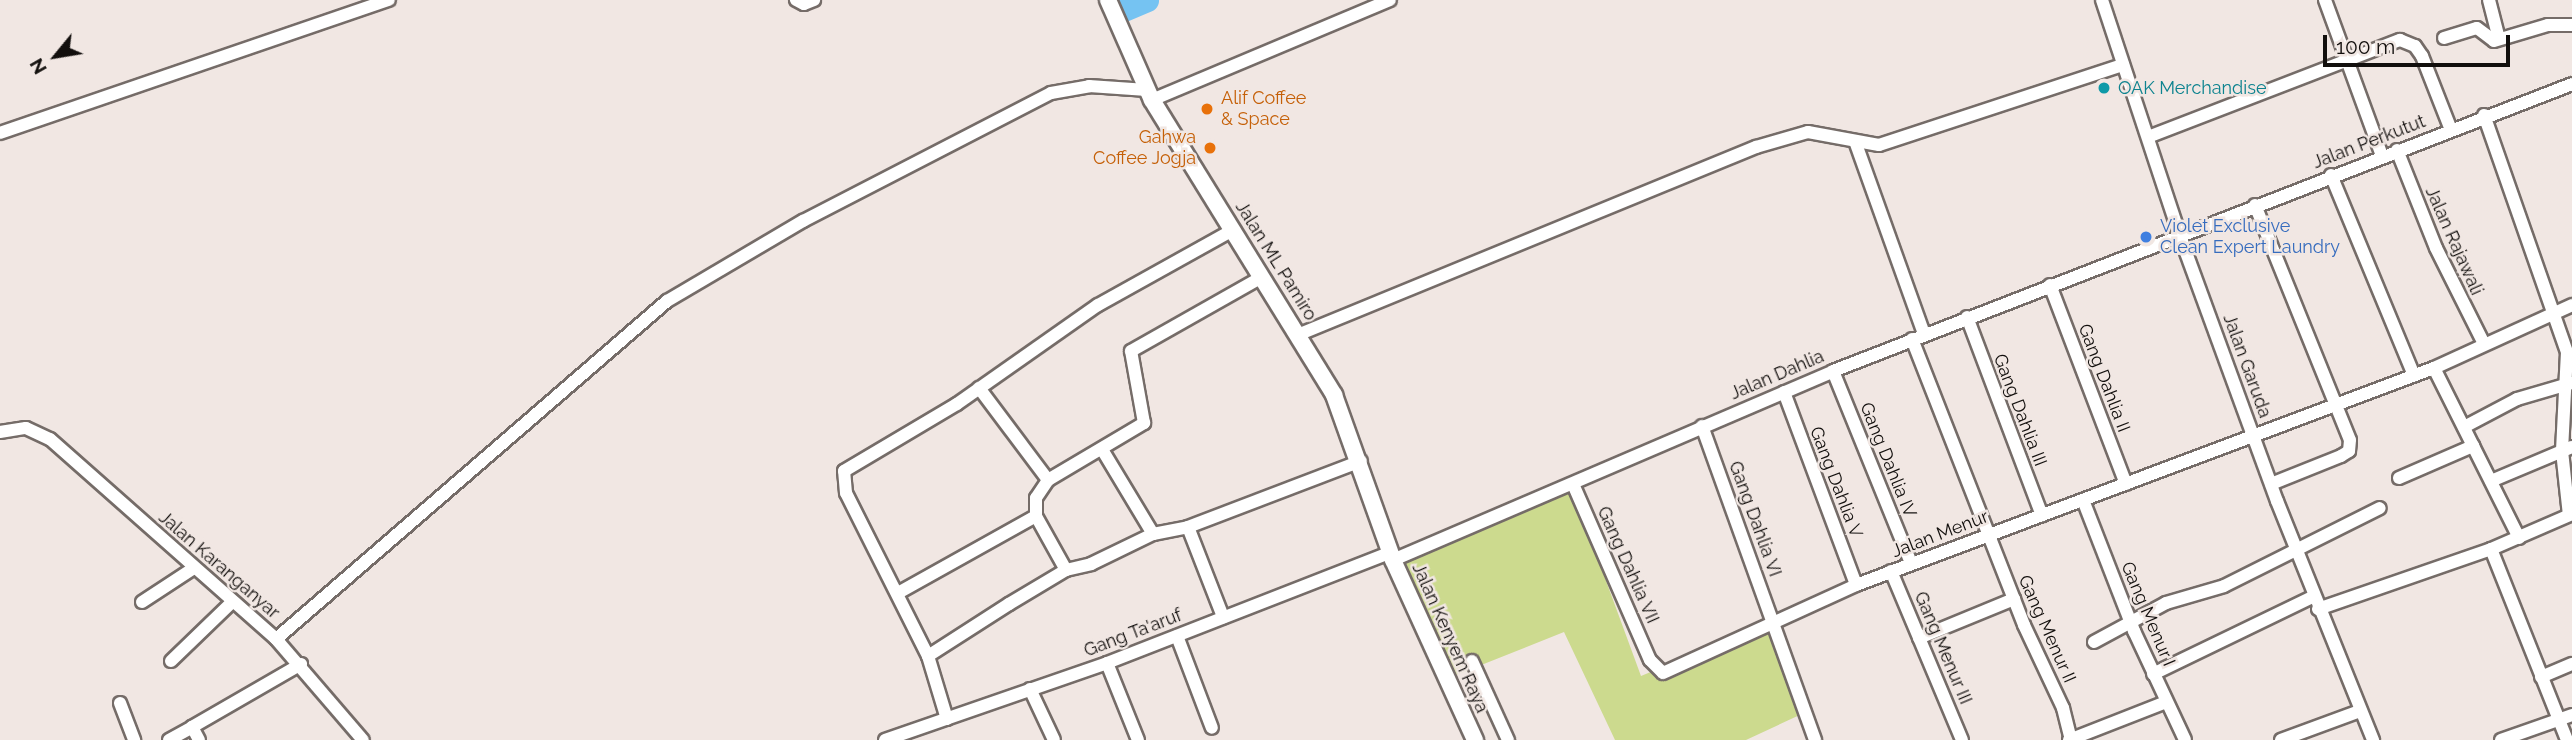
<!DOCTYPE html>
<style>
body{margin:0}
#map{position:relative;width:2572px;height:740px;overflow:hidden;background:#f1e7e3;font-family:Raleway,sans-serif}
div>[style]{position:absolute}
.green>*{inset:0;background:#ccda8e}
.river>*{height:23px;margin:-11.5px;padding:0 11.5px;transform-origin:11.5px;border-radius:11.5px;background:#75c3f2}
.roads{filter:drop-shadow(2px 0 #756c68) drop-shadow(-2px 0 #756c68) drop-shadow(0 2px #756c68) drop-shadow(0 -2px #756c68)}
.minor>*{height:12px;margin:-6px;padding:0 6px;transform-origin:6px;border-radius:6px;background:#fff}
.tertiary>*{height:16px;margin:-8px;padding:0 8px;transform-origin:8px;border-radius:8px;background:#fff}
.dots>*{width:19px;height:19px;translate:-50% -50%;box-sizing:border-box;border:4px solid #f1e7e3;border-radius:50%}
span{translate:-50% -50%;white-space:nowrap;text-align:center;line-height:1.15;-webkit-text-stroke:5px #f1e7e3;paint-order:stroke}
.culture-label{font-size:18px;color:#0d838f}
.left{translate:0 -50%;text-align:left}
.food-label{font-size:18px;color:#c56008}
.right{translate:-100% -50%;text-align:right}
.street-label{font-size:18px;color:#120f0d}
.shop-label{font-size:18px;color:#366cbe}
.north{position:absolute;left:21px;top:21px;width:70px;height:70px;-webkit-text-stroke:5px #f1e7e3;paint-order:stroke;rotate:240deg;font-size:19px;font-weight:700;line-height:28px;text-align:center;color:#120f0d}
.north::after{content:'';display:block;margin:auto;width:24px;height:32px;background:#120f0d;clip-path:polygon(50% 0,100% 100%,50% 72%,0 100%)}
.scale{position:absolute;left:2323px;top:35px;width:187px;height:32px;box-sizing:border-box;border:4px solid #120f0d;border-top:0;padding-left:9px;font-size:21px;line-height:24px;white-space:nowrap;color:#120f0d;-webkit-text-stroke:5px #f1e7e3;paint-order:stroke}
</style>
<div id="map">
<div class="green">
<i style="clip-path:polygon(1573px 491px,1641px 676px,1774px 621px,1804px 713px,1746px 740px,1615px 740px,1564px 632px,1451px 677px,1393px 556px)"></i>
</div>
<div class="river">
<i style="left:1124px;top:10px;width:25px;rotate:-23deg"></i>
</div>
<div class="roads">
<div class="minor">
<i style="left:796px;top:0;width:9px;rotate:27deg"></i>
<i style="left:804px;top:4px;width:11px;rotate:-22deg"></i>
<i style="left:2102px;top:0;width:249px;rotate:71.7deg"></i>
<i style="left:2180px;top:236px;width:282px;rotate:69.9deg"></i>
<i style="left:2277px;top:501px;width:258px;rotate:68.1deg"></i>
<i style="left:2325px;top:0;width:166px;rotate:69.9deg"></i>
<i style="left:2489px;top:0;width:40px;rotate:75.6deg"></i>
<i style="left:2444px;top:38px;width:34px;rotate:-17deg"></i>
<i style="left:2477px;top:28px;width:21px;rotate:37deg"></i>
<i style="left:2494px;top:41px;width:56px;rotate:-16.5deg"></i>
<i style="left:2548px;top:25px;width:24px"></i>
<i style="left:1152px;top:100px;width:258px;rotate:-22.8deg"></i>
<i style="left:2484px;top:115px;width:251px;rotate:70.7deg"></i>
<i style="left:2567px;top:352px;width:99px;rotate:92.9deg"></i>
<i style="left:2562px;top:451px;width:64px;rotate:83.8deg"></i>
<i style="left:0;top:133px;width:411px;rotate:-18.9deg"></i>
<i style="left:2148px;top:137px;width:270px;rotate:-21.1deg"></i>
<i style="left:2400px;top:40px;width:16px;rotate:22deg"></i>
<i style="left:2415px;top:46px;width:12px;rotate:55deg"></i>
<i style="left:2422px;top:56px;width:79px;rotate:68.6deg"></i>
<i style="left:1856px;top:144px;width:202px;rotate:70.3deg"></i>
<i style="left:2397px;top:150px;width:105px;rotate:68.3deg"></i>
<i style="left:2436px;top:248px;width:107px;rotate:63.4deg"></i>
<i style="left:2331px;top:175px;width:217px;rotate:67.5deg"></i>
<i style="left:2255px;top:205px;width:253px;rotate:68deg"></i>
<i style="left:2350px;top:440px;width:11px;rotate:95deg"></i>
<i style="left:2349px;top:451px;width:9px;rotate:148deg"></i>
<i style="left:2341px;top:456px;width:75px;rotate:158.2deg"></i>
<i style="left:2050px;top:285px;width:213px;rotate:69.1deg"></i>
<i style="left:1967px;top:317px;width:212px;rotate:69.3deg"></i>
<i style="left:1300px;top:334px;width:493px;rotate:-22.3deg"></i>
<i style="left:1756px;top:147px;width:54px;rotate:-16.1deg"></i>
<i style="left:1808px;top:132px;width:72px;rotate:10.4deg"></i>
<i style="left:1879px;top:145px;width:257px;rotate:-18.2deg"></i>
<i style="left:1912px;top:339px;width:307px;rotate:68.6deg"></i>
<i style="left:2024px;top:625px;width:92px;rotate:64.8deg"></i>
<i style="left:2063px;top:708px;width:32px;rotate:76deg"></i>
<i style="left:2434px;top:368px;width:190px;rotate:63.4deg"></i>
<i style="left:1833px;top:371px;width:207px;rotate:67.9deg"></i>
<i style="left:979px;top:388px;width:115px;rotate:53.1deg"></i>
<i style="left:1784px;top:392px;width:206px;rotate:69.5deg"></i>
<i style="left:1702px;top:426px;width:334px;rotate:70.2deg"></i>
<i style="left:2464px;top:427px;width:60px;rotate:-27.8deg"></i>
<i style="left:2517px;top:399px;width:57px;rotate:-16.2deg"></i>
<i style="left:0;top:432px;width:26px;rotate:-9deg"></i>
<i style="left:26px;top:428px;width:26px;rotate:25deg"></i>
<i style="left:50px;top:439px;width:302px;rotate:41.5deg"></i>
<i style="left:276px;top:639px;width:133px;rotate:49.3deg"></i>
<i style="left:1103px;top:451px;width:97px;rotate:58.9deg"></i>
<i style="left:2399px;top:478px;width:81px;rotate:-23.4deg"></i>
<i style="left:2491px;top:481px;width:88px;rotate:-22.8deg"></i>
<i style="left:1573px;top:484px;width:192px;rotate:66.4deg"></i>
<i style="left:1650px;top:660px;width:18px;rotate:45deg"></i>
<i style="left:1663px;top:673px;width:212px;rotate:-24.5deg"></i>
<i style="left:1856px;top:585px;width:617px;rotate:-20.58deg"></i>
<i style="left:2434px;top:368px;width:152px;rotate:-24.5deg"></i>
<i style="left:2083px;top:500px;width:141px;rotate:68.7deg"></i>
<i style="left:2134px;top:631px;width:120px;rotate:64.9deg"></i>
<i style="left:1188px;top:527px;width:97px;rotate:68.7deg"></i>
<i style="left:2491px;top:549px;width:206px;rotate:68.3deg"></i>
<i style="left:1393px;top:560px;width:479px;rotate:-23.2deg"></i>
<i style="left:1833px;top:371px;width:793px;rotate:-21.22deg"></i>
<i style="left:1066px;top:570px;width:62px;rotate:-119.1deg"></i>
<i style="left:1036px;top:516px;width:18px;rotate:-90deg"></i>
<i style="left:1036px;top:498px;width:22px;rotate:-56deg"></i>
<i style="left:1048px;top:480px;width:112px;rotate:-30.7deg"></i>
<i style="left:1144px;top:423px;width:73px;rotate:-100.2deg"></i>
<i style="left:1131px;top:351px;width:150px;rotate:-29.5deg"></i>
<i style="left:1891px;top:571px;width:183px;rotate:67.2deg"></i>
<i style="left:898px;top:593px;width:158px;rotate:-29.2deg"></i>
<i style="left:142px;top:602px;width:62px;rotate:-33.2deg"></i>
<i style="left:2318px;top:609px;width:183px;rotate:-19.1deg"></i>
<i style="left:2491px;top:549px;width:88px;rotate:-23.4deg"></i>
<i style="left:1177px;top:636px;width:98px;rotate:69.2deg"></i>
<i style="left:1919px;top:638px;width:103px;rotate:-22.3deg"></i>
<i style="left:276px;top:639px;width:517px;rotate:-40.84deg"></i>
<i style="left:667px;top:301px;width:158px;rotate:-30.5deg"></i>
<i style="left:803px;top:221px;width:279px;rotate:-27.3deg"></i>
<i style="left:1051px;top:93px;width:39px;rotate:-10deg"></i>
<i style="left:1089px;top:86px;width:58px;rotate:3.9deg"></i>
<i style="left:2094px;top:642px;width:82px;rotate:-28.4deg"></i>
<i style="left:2166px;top:603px;width:60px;rotate:-16.3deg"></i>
<i style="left:2224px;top:586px;width:174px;rotate:-26.6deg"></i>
<i style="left:928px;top:656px;width:182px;rotate:-116.7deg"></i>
<i style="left:846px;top:493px;width:22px;rotate:-95deg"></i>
<i style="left:844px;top:471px;width:131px;rotate:-30.7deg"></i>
<i style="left:957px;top:404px;width:172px;rotate:-35.1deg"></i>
<i style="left:1098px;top:305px;width:154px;rotate:-29.1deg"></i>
<i style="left:171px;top:661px;width:85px;rotate:-44deg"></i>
<i style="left:1472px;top:661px;width:87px;rotate:65.5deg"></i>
<i style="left:1107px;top:663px;width:83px;rotate:68.1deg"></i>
<i style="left:2153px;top:674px;width:179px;rotate:-25.8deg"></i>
<i style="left:2541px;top:677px;width:34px;rotate:-23deg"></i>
<i style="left:1030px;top:689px;width:56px;rotate:64.8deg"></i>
<i style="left:120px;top:703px;width:40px;rotate:69deg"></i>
<i style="left:947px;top:719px;width:66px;rotate:-106.8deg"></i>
<i style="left:928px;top:656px;width:96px;rotate:-32.7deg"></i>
<i style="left:1009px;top:604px;width:66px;rotate:-30.8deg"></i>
<i style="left:1066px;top:570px;width:26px;rotate:-13deg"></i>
<i style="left:1091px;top:564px;width:69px;rotate:-25.8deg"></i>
<i style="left:1153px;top:534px;width:36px;rotate:-11deg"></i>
<i style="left:1188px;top:527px;width:185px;rotate:-20.9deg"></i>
<i style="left:169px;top:740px;width:26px;rotate:-29deg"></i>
<i style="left:199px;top:740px;width:15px;rotate:-118deg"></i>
<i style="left:192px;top:727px;width:126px;rotate:-30deg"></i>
<i style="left:885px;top:740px;width:235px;rotate:-19.1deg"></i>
<i style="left:1107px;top:663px;width:305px;rotate:-21.3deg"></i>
<i style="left:2069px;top:740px;width:104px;rotate:-21.4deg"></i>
<i style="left:2281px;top:740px;width:84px;rotate:-20.2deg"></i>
<i style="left:2501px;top:740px;width:75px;rotate:-19.4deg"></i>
</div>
<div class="tertiary">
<i style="left:1108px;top:0;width:109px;rotate:66.3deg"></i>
<i style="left:1152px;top:100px;width:347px;rotate:58.3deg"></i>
<i style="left:1334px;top:395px;width:175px;rotate:70.3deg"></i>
<i style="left:1393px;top:560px;width:198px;rotate:65.5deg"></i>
</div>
</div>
<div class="dots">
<i style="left:2104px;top:88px;background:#0f9aa8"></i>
<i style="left:1207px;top:109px;background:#e8710a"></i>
<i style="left:1210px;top:148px;background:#e8710a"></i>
<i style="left:2146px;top:237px;background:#3f7fe0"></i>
</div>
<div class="culture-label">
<span class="left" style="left:2118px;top:88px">OAK Merchandise</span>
</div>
<div class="food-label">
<span class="left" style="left:1221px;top:109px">Alif Coffee<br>&amp; Space</span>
<span class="right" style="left:1196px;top:148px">Gahwa<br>Coffee Jogja</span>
</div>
<div class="street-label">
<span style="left:2369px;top:142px;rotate:-21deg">Jalan Perkutut</span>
<span style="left:2454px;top:241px;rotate:66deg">Jalan Rajawali</span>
<span style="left:1276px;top:261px;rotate:58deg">Jalan ML Pamiro</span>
<span style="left:2247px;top:366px;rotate:70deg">Jalan Garuda</span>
<span style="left:1777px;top:375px;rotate:-23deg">Jalan Dahlia</span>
<span style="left:2104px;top:378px;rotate:69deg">Gang Dahlia II</span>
<span style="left:2020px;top:410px;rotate:69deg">Gang Dahlia III</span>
<span style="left:1888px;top:460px;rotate:68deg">Gang Dahlia IV</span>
<span style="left:1836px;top:482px;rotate:69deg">Gang Dahlia V</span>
<span style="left:1755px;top:519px;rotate:70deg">Gang Dahlia VI</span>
<span style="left:1940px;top:534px;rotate:-21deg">Jalan Menur</span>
<span style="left:219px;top:565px;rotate:41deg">Jalan Karanganyar</span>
<span style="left:1628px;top:565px;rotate:66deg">Gang Dahlia VII</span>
<span style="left:2148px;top:614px;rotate:67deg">Gang Menur I</span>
<span style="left:2047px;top:629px;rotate:66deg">Gang Menur II</span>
<span style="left:1133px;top:633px;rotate:-21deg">Gang Ta'aruf</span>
<span style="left:1450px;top:638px;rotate:66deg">Jalan Kenyem Raya</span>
<span style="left:1943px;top:648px;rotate:67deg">Gang Menur III</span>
</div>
<div class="shop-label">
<span class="left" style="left:2160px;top:237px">Violet Exclusive<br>Clean Expert Laundry</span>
</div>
<div class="north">N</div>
<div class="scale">100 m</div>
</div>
